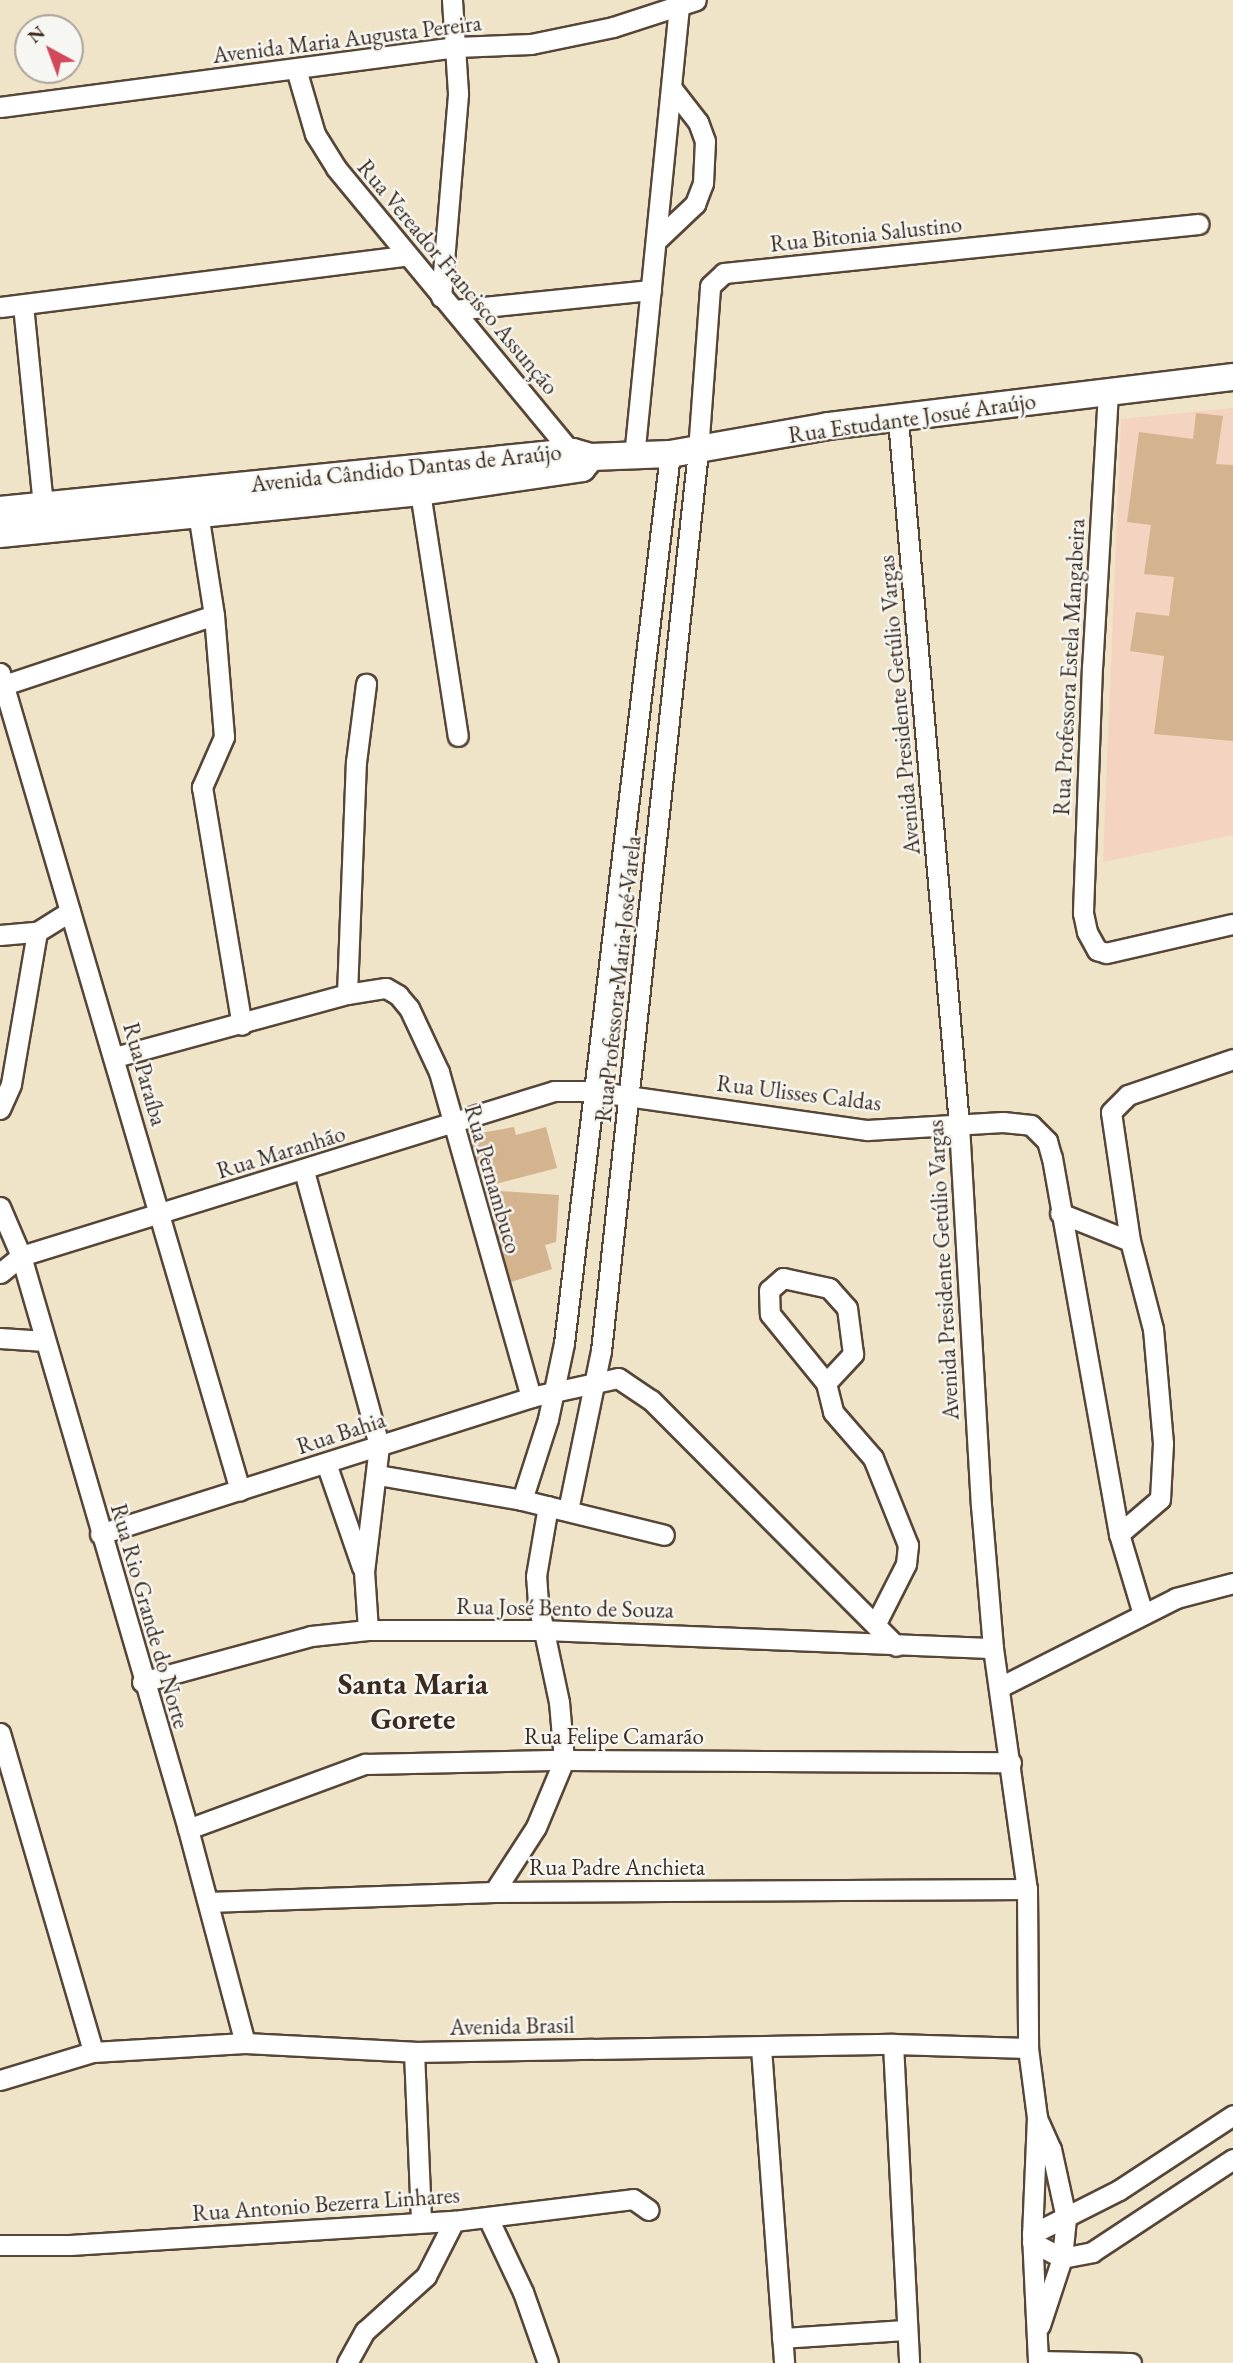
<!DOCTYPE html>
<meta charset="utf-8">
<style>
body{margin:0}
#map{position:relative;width:1233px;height:2363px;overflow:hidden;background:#efe3c8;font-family:"EB Garamond",serif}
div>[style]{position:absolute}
.built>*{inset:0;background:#f5d3c1}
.building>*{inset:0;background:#d4b38f}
.roads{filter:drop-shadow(2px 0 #564638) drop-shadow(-2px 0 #564638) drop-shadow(0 2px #564638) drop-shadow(0 -2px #564638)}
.street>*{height:19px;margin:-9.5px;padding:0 9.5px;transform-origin:9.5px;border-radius:9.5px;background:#fff}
.secondary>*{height:26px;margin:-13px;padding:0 13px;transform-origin:13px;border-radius:13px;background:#fff}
span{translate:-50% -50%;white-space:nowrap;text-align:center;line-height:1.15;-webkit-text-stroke:5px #f6f6f2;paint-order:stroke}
.street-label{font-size:23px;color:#3b2a1e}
.district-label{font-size:30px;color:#3b2a1e;font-weight:700}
.north{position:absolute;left:14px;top:14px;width:70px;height:70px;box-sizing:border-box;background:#f6f6f2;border:2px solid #aba49d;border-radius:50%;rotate:319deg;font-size:19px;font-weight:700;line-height:28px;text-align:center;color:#3b2a1e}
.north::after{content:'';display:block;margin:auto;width:24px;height:32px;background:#d1495b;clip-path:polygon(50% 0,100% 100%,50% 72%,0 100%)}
</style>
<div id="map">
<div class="built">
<i style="clip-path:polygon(1233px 408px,1233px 835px,1103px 862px,1121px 419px)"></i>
</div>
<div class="building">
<i style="clip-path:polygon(1196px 413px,1223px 416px,1216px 464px,1233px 465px,1233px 741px,1154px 734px,1164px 656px,1130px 651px,1136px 612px,1169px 616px,1174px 577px,1144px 574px,1151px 525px,1127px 522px,1139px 432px,1193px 439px)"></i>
<i style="clip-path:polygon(514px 1127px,516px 1135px,546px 1127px,557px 1168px,484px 1187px,470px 1135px)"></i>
<i style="clip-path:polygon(485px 1190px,559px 1195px,556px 1242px,545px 1245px,552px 1269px,511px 1282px)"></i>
</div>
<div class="roads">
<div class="street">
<i style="left:296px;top:69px;width:68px;rotate:73.7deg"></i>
<i style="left:315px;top:134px;width:40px;rotate:58deg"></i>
<i style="left:336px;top:168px;width:380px;rotate:50.4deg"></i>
<i style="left:0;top:107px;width:460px;rotate:-7.5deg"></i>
<i style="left:456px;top:47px;width:75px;rotate:-2.3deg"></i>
<i style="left:531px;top:44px;width:84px;rotate:-11.7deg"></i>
<i style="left:613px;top:27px;width:87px;rotate:-18deg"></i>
<i style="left:659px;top:238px;width:50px;rotate:-43.4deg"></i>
<i style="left:695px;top:204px;width:22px;rotate:-69deg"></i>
<i style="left:703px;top:183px;width:42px;rotate:-87.3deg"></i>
<i style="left:705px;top:141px;width:20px;rotate:-110deg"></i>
<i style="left:698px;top:122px;width:41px;rotate:-128deg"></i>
<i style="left:441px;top:297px;width:205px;rotate:-85.2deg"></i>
<i style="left:458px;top:93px;width:93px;rotate:-93.7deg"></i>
<i style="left:23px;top:305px;width:212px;rotate:84.3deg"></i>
<i style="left:0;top:307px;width:408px;rotate:-7.2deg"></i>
<i style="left:454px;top:310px;width:198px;rotate:-5.8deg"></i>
<i style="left:1108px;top:392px;width:274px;rotate:93.3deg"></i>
<i style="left:1092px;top:666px;width:247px;rotate:92.1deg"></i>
<i style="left:1083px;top:913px;width:19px;rotate:78deg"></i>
<i style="left:1087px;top:932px;width:21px;rotate:61deg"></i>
<i style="left:1097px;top:950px;width:9px;rotate:18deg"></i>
<i style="left:1106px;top:953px;width:130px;rotate:-12.9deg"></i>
<i style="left:898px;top:419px;width:709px;rotate:85.06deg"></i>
<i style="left:959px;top:1125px;width:381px;rotate:86.7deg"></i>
<i style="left:981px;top:1505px;width:144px;rotate:85.2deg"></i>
<i style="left:993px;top:1648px;width:243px;rotate:82deg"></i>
<i style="left:1027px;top:1889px;width:159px;rotate:89.6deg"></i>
<i style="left:1028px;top:2048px;width:70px;rotate:82.6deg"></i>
<i style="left:1037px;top:2117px;width:117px;rotate:92.4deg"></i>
<i style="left:1032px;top:2234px;width:129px;rotate:87.3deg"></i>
<i style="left:634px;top:457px;width:451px;rotate:-84.3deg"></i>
<i style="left:418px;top:479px;width:260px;rotate:81.2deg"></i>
<i style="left:198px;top:513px;width:103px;rotate:81.1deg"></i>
<i style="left:214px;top:615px;width:122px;rotate:85.3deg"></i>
<i style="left:224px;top:737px;width:55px;rotate:113.7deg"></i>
<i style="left:202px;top:787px;width:241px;rotate:80.5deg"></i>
<i style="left:0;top:673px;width:852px;rotate:73.63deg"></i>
<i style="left:4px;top:685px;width:221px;rotate:-18.4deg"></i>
<i style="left:0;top:935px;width:37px;rotate:-5deg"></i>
<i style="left:37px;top:932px;width:39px;rotate:-32deg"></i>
<i style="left:347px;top:994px;width:232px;rotate:-87.8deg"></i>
<i style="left:356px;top:762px;width:79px;rotate:-82.7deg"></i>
<i style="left:115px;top:1057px;width:240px;rotate:-15.2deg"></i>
<i style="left:347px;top:994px;width:39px;rotate:-9deg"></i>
<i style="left:386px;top:988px;width:14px;rotate:30deg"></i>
<i style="left:398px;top:995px;width:17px;rotate:50deg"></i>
<i style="left:409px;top:1008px;width:71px;rotate:64.9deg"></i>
<i style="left:439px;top:1072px;width:338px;rotate:74.2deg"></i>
<i style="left:0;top:1109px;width:27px;rotate:-66deg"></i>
<i style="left:11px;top:1084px;width:154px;rotate:-80.3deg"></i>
<i style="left:304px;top:1171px;width:285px;rotate:74.7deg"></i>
<i style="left:379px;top:1446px;width:126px;rotate:96.8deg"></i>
<i style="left:364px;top:1571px;width:59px;rotate:86.1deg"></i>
<i style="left:0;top:1207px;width:53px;rotate:66.8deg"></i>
<i style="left:21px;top:1256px;width:597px;rotate:73.75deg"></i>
<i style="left:188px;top:1829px;width:221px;rotate:75.1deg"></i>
<i style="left:1060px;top:1213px;width:75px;rotate:21.8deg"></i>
<i style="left:0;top:1273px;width:27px;rotate:-39deg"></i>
<i style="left:21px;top:1256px;width:558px;rotate:-17.2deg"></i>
<i style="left:554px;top:1091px;width:38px"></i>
<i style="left:592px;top:1091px;width:278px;rotate:8.1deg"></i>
<i style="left:867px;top:1130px;width:136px;rotate:-3.4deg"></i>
<i style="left:1003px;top:1122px;width:28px;rotate:6deg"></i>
<i style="left:1031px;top:1125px;width:23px;rotate:45deg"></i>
<i style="left:1047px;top:1141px;width:18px;rotate:74deg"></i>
<i style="left:1052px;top:1158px;width:382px;rotate:79.9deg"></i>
<i style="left:1119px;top:1534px;width:84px;rotate:73.3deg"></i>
<i style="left:0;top:1338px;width:45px;rotate:3.8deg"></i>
<i style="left:826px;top:1383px;width:40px;rotate:-47deg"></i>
<i style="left:853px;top:1354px;width:46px;rotate:-97.4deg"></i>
<i style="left:847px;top:1308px;width:27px;rotate:-132deg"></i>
<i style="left:829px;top:1288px;width:47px;rotate:-167.7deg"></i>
<i style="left:783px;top:1278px;width:18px;rotate:139deg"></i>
<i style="left:769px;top:1290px;width:24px;rotate:88deg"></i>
<i style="left:770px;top:1314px;width:89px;rotate:50.9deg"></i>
<i style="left:826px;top:1383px;width:30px;rotate:76deg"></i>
<i style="left:833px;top:1412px;width:61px;rotate:49deg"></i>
<i style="left:873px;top:1458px;width:94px;rotate:68.1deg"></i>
<i style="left:908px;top:1545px;width:19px;rotate:96deg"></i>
<i style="left:906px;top:1564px;width:68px;rotate:116.9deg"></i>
<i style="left:327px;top:1466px;width:107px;rotate:70.9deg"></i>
<i style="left:378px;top:1475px;width:146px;rotate:9.8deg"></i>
<i style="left:522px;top:1500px;width:146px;rotate:13.8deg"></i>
<i style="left:522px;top:1500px;width:85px;rotate:-72.2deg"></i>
<i style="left:548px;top:1419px;width:78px;rotate:-78.1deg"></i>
<i style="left:564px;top:1343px;width:895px;rotate:-83.2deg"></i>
<i style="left:568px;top:1510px;width:162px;rotate:-78.3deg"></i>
<i style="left:601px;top:1351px;width:905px;rotate:-83.85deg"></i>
<i style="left:698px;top:451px;width:165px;rotate:-85.8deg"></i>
<i style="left:710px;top:286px;width:19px;rotate:-43deg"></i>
<i style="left:724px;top:273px;width:477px;rotate:-5.9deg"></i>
<i style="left:100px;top:1534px;width:452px;rotate:-17.6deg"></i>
<i style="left:531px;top:1397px;width:89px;rotate:-12.3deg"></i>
<i style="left:618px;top:1378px;width:40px;rotate:34deg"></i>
<i style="left:651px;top:1400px;width:347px;rotate:45.1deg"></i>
<i style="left:1119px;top:1534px;width:54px;rotate:-40.5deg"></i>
<i style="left:1160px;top:1499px;width:56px;rotate:-86.9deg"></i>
<i style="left:1163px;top:1443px;width:114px;rotate:-95deg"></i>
<i style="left:1153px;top:1329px;width:91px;rotate:-104.6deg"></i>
<i style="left:1130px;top:1241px;width:130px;rotate:-98.4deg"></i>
<i style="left:1111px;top:1112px;width:24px;rotate:-45deg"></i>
<i style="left:1128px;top:1095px;width:111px;rotate:-18.9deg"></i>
<i style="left:142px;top:1682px;width:175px;rotate:-15.2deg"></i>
<i style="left:311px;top:1636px;width:57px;rotate:-6deg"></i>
<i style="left:368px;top:1630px;width:174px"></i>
<i style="left:542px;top:1630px;width:451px;rotate:2.3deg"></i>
<i style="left:1000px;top:1687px;width:197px;rotate:-26.8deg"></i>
<i style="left:1176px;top:1598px;width:59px;rotate:-14.7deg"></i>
<i style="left:0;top:1733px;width:332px;rotate:73.7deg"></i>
<i style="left:188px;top:1829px;width:189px;rotate:-20.2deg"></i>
<i style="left:365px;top:1764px;width:199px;rotate:-1.2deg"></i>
<i style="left:564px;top:1760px;width:447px;rotate:0.3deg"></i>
<i style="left:494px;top:1892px;width:77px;rotate:-57.1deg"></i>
<i style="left:536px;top:1827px;width:73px;rotate:-67.3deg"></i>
<i style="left:564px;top:1760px;width:58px;rotate:-94.9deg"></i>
<i style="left:559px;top:1702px;width:101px;rotate:-102deg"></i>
<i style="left:538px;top:1603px;width:27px;rotate:-94deg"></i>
<i style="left:536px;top:1576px;width:71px;rotate:-80.3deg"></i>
<i style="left:208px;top:1902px;width:286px;rotate:-2deg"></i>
<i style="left:494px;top:1892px;width:533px;rotate:-0.32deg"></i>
<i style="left:893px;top:2044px;width:319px;rotate:87.1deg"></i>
<i style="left:761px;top:2048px;width:316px;rotate:85.8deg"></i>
<i style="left:414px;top:2052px;width:169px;rotate:87.6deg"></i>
<i style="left:0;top:2080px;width:97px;rotate:-16.8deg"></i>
<i style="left:93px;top:2052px;width:152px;rotate:-3.4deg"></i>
<i style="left:245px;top:2043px;width:169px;rotate:3deg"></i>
<i style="left:414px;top:2052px;width:479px;rotate:-1deg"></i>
<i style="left:893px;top:2044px;width:135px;rotate:1.7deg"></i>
<i style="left:1037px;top:2118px;width:34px;rotate:66deg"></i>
<i style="left:1051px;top:2149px;width:71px;rotate:77.7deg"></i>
<i style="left:1066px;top:2218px;width:40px;rotate:95.7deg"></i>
<i style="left:1062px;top:2258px;width:71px;rotate:108.2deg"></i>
<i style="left:488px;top:2218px;width:82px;rotate:64.7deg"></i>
<i style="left:523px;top:2292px;width:75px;rotate:70.6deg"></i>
<i style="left:1032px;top:2234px;width:97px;rotate:-26.8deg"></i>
<i style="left:1119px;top:2190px;width:136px;rotate:-33.3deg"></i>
<i style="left:1032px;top:2242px;width:34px;rotate:28deg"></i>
<i style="left:1062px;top:2258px;width:31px;rotate:-11deg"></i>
<i style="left:1092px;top:2252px;width:169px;rotate:-33.4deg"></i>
<i style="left:0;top:2245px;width:70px"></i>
<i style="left:70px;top:2245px;width:385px;rotate:-3.6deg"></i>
<i style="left:454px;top:2221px;width:180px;rotate:-7deg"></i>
<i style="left:633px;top:2199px;width:19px;rotate:35deg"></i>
<i style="left:782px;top:2338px;width:125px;rotate:-3.7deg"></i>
<i style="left:1038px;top:2361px;width:93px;rotate:1.2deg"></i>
<i style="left:347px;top:2363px;width:37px;rotate:-61deg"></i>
<i style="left:365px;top:2331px;width:82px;rotate:-42deg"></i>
<i style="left:426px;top:2276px;width:62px;rotate:-63deg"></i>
</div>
<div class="secondary">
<i style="left:0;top:510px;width:576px;rotate:-5.78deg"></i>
<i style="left:573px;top:452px;width:19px;rotate:16deg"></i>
<i style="left:591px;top:457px;width:79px;rotate:-2.2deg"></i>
<i style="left:670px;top:454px;width:160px;rotate:-10deg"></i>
<i style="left:828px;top:426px;width:408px;rotate:-6.9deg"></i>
<i style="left:0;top:534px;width:422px;rotate:-5.7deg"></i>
<i style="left:420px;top:492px;width:164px;rotate:-8.4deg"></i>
<i style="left:582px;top:468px;width:8px;rotate:-50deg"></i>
</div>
</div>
<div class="street-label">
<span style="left:347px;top:39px;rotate:-7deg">Avenida Maria Augusta Pereira</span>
<span style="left:866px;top:234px;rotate:-6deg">Rua Bitonia Salustino</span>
<span style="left:458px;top:277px;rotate:50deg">Rua Vereador Francisco Assunção</span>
<span style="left:912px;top:418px;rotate:-8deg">Rua Estudante Josué Araújo</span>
<span style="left:406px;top:468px;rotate:-6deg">Avenida Cândido Dantas de Araújo</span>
<span style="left:1069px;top:667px;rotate:-87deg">Rua Professora Estela Mangabeira</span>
<span style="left:899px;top:705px;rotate:-95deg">Avenida Presidente Getúlio Vargas</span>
<span style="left:618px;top:979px;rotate:-84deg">Rua Professora Maria José Varela</span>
<span style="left:145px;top:1074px;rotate:74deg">Rua Paraíba</span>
<span style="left:799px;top:1093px;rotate:7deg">Rua Ulisses Caldas</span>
<span style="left:281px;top:1152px;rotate:-17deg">Rua Maranhão</span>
<span style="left:493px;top:1179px;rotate:74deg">Rua Pernambuco</span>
<span style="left:943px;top:1270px;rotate:-93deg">Avenida Presidente Getúlio Vargas</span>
<span style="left:341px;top:1433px;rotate:-18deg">Rua Bahia</span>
<span style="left:565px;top:1608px;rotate:1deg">Rua José Bento de Souza</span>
<span style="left:150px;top:1616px;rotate:74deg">Rua Rio Grande do Norte</span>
<span style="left:614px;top:1736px">Rua Felipe Camarão</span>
<span style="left:617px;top:1867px">Rua Padre Anchieta</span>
<span style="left:512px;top:2026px;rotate:-1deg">Avenida Brasil</span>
<span style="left:326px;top:2204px;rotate:-4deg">Rua Antonio Bezerra Linhares</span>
</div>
<div class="district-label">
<span style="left:413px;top:1701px">Santa Maria<br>Gorete</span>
</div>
<div class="north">N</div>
</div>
